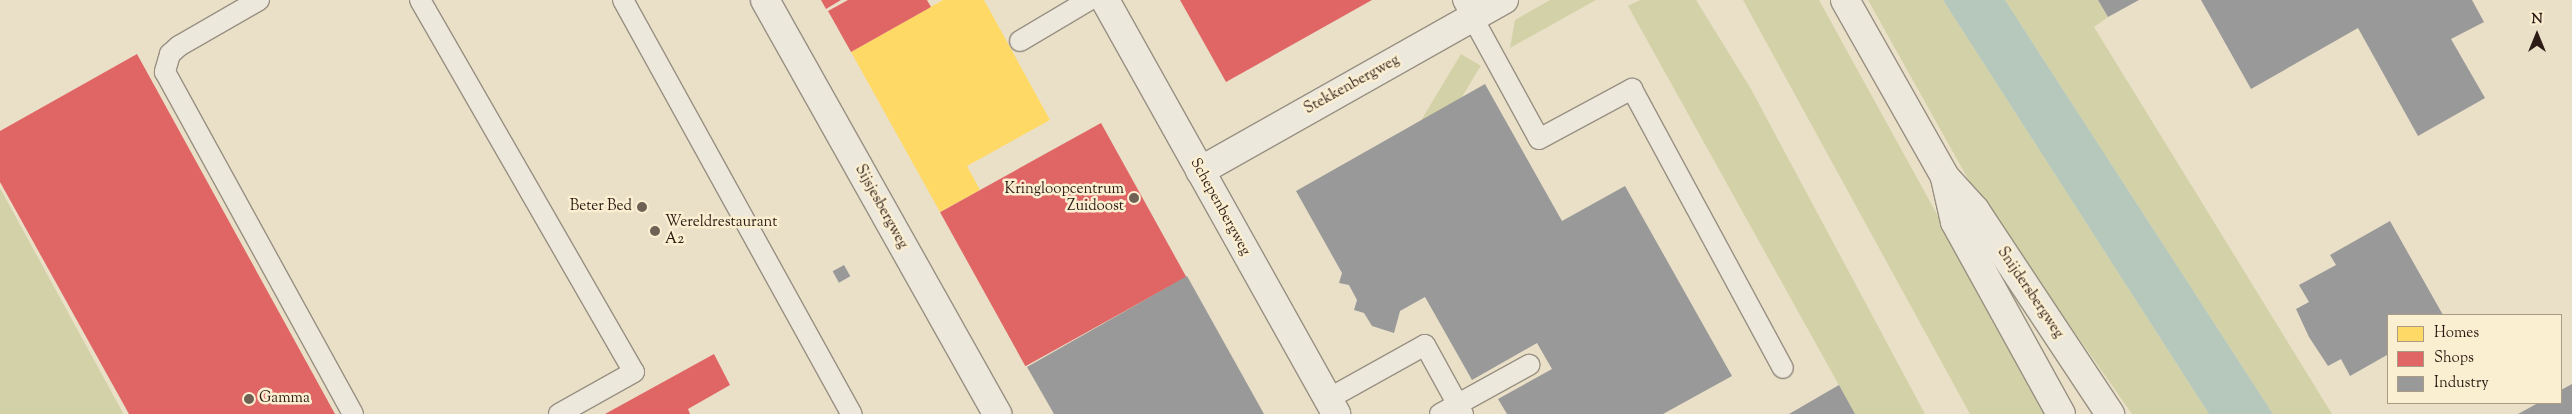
<!DOCTYPE html>
<style>
body{margin:0}
#map{position:relative;width:2572px;height:414px;overflow:hidden;background:#eae0c8;font-family:"Sorts Mill Goudy",serif}
div>[style]{position:absolute}
.green>*{inset:0;background:#d3d1a7;transform-origin:0 0}
.water>*{inset:0;background:#b6c8bb}
.homes>*{inset:0;background:#ffd966}
.shops>*{inset:0;background:#e06666;transform-origin:0 0}
.industry>*{inset:0;background:#999;transform-origin:0 0}
.roads{filter:drop-shadow(1px 0 #989082) drop-shadow(-1px 0 #989082) drop-shadow(0 1px #989082) drop-shadow(0 -1px #989082)}
.service>*{height:20px;margin:-10px;padding:0 10px;transform-origin:10px;border-radius:10px;background:#ede8dc}
.minor>*{height:28px;margin:-14px;padding:0 14px;transform-origin:14px;border-radius:14px;background:#ede8dc}
.dots>*{width:14px;height:14px;translate:-50% -50%;box-sizing:border-box;border:2px solid #fbefd2;border-radius:50%}
span{translate:-50% -50%;white-space:nowrap;text-align:center;line-height:1.15;-webkit-text-stroke:5px #fbefd2;paint-order:stroke}
.street-label{font-size:15px;color:#2d1c15}
.poi-label{font-size:15px;color:#2d1c15}
.right{translate:-100% -50%;text-align:right}
.left{translate:0 -50%;text-align:left}
.legend{position:absolute;left:2387px;top:314px;width:175px;height:90px;box-sizing:border-box;background:#fbefd2;border:1px solid #a99b86;margin:0;padding:6px 9px;list-style:none;font-size:15px;color:#2d1c15}
.legend li{display:flex;align-items:center;gap:10px;height:25px}
.legend b{width:25px;border:1px solid #a99b86}
.north{position:absolute;left:2512px;top:10px;width:50px;height:50px;-webkit-text-stroke:4px #fbefd2;paint-order:stroke;rotate:0deg;font-size:14px;font-weight:700;line-height:20px;text-align:center;color:#2d1c15}
.north::after{content:'';display:block;margin:auto;width:18px;height:22px;background:#2d1c15;clip-path:polygon(50% 0,100% 100%,50% 72%,0 100%)}
</style>
<div id="map">
<div class="green">
<i style="clip-path:polygon(1550px 0,1596px 0,1510px 48px,1515px 20px)"></i>
<i style="clip-path:polygon(1640px 0,1696px 0,1751px 89px,1925px 414px,1855px 414px,1628px 6px)"></i>
<i style="clip-path:polygon(1743px 0,1819px 0,2047px 414px,1970px 414px)"></i>
<i style="clip-path:polygon(1868px 0,1943px 0,2209px 414px,2132px 414px,1973px 188px)"></i>
<i style="clip-path:polygon(2005px 0,2098px 0,2108px 17px,2094px 27px,2332px 414px,2273px 414px)"></i>
<i style="left:1461px;top:54px;width:23px;height:218px;rotate:31deg"></i>
<i style="clip-path:polygon(0 188px,123px 413px,123px 414px,0 414px)"></i>
</div>
<div class="water">
<i style="clip-path:polygon(1943px 0,2005px 0,2273px 414px,2209px 414px)"></i>
</div>
<div class="homes">
<i style="clip-path:polygon(943px 0,984px 0,1050px 120px,967px 166px,980px 190px,940px 212px,851px 52px)"></i>
</div>
<div class="shops">
<i style="clip-path:polygon(821px 0,841px 0,826px 9px)"></i>
<i style="clip-path:polygon(848px 0,927px 0,931px 7px,851px 52px,828px 11px)"></i>
<i style="clip-path:polygon(1180px 0,1372px 0,1226px 82px)"></i>
<i style="clip-path:polygon(137px 54px,335px 414px,129px 414px,0 182px,0 131px)"></i>
<i style="left:1101px;top:123px;width:176px;height:184px;rotate:61deg"></i>
<i style="clip-path:polygon(714px 354px,730px 385px,688px 409px,690px 414px,605px 414px)"></i>
</div>
<div class="industry">
<i style="clip-path:polygon(2098px 0,2139px 0,2108px 17px)"></i>
<i style="clip-path:polygon(2201px 0,2472px 0,2484px 22px,2451px 39px,2485px 98px,2418px 136px,2358px 28px,2251px 89px)"></i>
<i style="clip-path:polygon(1485px 84px,1562px 221px,1625px 186px,1732px 376px,1663px 414px,1507px 414px,1498px 399px,1552px 369px,1537px 343px,1472px 380px,1425px 297px,1400px 311px,1394px 333px,1372px 326px,1364px 313px,1354px 310px,1357px 300px,1349px 285px,1339px 283px,1342px 273px,1296px 191px)"></i>
<i style="clip-path:polygon(2390px 221px,2443px 315px,2388px 315px,2388px 358px,2387px 355px,2350px 376px,2341px 359px,2328px 366px,2309px 337px,2296px 309px,2309px 302px,2299px 285px,2336px 265px,2330px 255px)"></i>
<i style="left:844px;top:265px;width:13px;height:13px;rotate:61deg"></i>
<i style="clip-path:polygon(1187px 276px,1264px 414px,1054px 414px,1027px 367px)"></i>
<i style="clip-path:polygon(2572px 384px,2572px 414px,2518px 414px,2538px 403px,2561px 403px,2561px 390px)"></i>
<i style="clip-path:polygon(1839px 385px,1855px 414px,1789px 414px)"></i>
</div>
<div class="roads">
<div class="service">
<i style="left:259px;top:0;width:92px;rotate:150.1deg"></i>
<i style="left:179px;top:46px;width:12px;rotate:138deg"></i>
<i style="left:170px;top:54px;width:19px;rotate:106deg"></i>
<i style="left:165px;top:72px;width:390px;rotate:61.2deg"></i>
<i style="left:420px;top:0;width:429px;rotate:60.1deg"></i>
<i style="left:634px;top:372px;width:86px;rotate:150.8deg"></i>
<i style="left:623px;top:0;width:473px;rotate:61.1deg"></i>
<i style="left:1463px;top:0;width:158px;rotate:61.3deg"></i>
<i style="left:1539px;top:139px;width:106px;rotate:-28.3deg"></i>
<i style="left:1632px;top:89px;width:317px;rotate:61.6deg"></i>
<i style="left:1020px;top:41px;width:80px;rotate:-30.7deg"></i>
<i style="left:1328px;top:399px;width:111px;rotate:-29.1deg"></i>
<i style="left:1425px;top:345px;width:79px;rotate:61.2deg"></i>
<i style="left:1440px;top:414px;width:102px;rotate:-28.8deg"></i>
</div>
<div class="minor">
<i style="left:765px;top:0;width:475px;rotate:60.7deg"></i>
<i style="left:1105px;top:0;width:474px;rotate:60.8deg"></i>
<i style="left:1845px;top:0;width:203px;rotate:60.5deg"></i>
<i style="left:1945px;top:177px;width:45px;rotate:47.7deg"></i>
<i style="left:1975px;top:210px;width:245px;rotate:56.5deg"></i>
<i style="left:1200px;top:171px;width:349px;rotate:-29.4deg"></i>
<i style="left:1945px;top:178px;width:45px;rotate:77.2deg"></i>
<i style="left:1955px;top:222px;width:219px;rotate:61.1deg"></i>
</div>
</div>
<div class="dots">
<i style="left:1134px;top:198px;background:#6f6154"></i>
<i style="left:642px;top:207px;background:#6f6154"></i>
<i style="left:655px;top:231px;background:#6f6154"></i>
<i style="left:249px;top:399px;background:#6f6154"></i>
</div>
<div class="street-label">
<span style="left:1352px;top:85px;rotate:-29deg">Stekkenbergweg</span>
<span style="left:881px;top:207px;rotate:61deg">Sijsjesbergweg</span>
<span style="left:1220px;top:207px;rotate:61deg">Schepenbergweg</span>
<span style="left:2030px;top:293px;rotate:56deg">Snijdersbergweg</span>
</div>
<div class="poi-label">
<span class="right" style="left:1124px;top:198px">Kringloopcentrum<br>Zuidoost</span>
<span class="right" style="left:632px;top:207px">Beter Bed</span>
<span class="left" style="left:665px;top:231px">Wereldrestaurant<br>A2</span>
<span class="left" style="left:259px;top:399px">Gamma</span>
</div>
<ul class="legend">
<li><b style="height:14px;background:#ffd966"></b>Homes</li>
<li><b style="height:14px;background:#e06666"></b>Shops</li>
<li><b style="height:14px;background:#999"></b>Industry</li>
</ul>
<div class="north">N</div>
</div>
